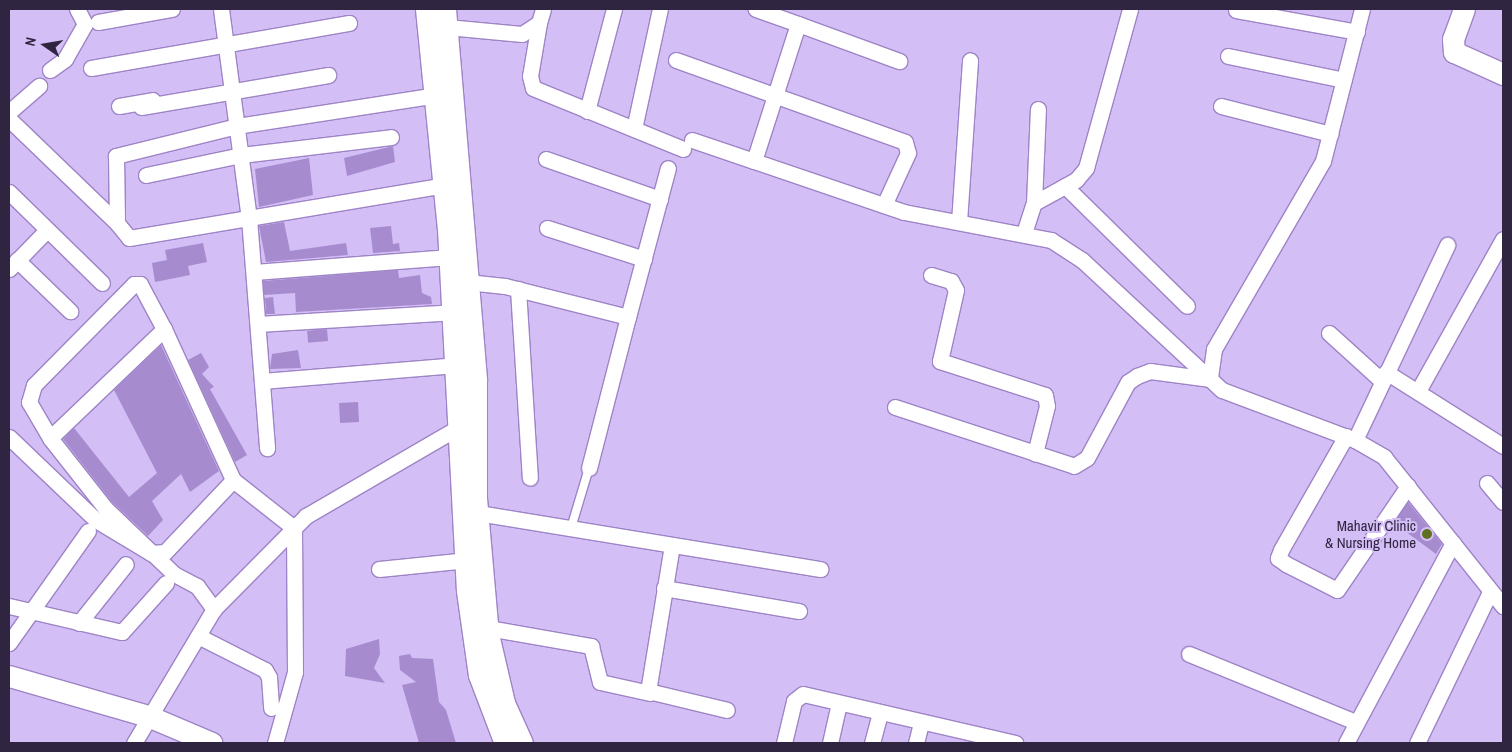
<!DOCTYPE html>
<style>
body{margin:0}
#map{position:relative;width:1512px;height:752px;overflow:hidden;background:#d3bef6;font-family:"Archivo Narrow",sans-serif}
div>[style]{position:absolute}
.building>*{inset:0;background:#a68ccf;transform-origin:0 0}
.roads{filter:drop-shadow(1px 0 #9e84c6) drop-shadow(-1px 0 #9e84c6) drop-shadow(0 1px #9e84c6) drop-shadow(0 -1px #9e84c6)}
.lane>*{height:8px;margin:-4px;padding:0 4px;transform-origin:4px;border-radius:4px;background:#fff}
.street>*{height:15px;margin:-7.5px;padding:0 7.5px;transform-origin:7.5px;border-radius:7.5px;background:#fff}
.secondary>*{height:21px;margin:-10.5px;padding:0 10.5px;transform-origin:10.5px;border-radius:10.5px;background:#fff}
.dots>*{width:14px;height:14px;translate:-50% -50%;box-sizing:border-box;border:2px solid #d3bef6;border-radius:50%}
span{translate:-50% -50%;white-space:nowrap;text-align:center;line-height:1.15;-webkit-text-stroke:4px #d3bef6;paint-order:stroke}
.poi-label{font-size:15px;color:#302540}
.right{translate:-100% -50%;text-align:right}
.frame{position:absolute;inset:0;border:10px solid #302540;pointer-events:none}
.north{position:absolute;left:20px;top:20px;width:50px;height:50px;-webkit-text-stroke:4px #d3bef6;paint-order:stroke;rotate:283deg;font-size:14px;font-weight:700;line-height:20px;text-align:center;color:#302540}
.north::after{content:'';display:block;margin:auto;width:18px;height:22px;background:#302540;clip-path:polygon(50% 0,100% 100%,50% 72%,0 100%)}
</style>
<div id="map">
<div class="building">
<i style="clip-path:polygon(393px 146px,395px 162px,347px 176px,344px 158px)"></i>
<i style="clip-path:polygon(309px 158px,313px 195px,259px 207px,255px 169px)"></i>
<i style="clip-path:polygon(284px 222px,290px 251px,346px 243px,348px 255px,266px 262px,259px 226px)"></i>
<i style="clip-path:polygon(391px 226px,393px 244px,399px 243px,400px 251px,373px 253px,370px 228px)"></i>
<i style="clip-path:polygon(203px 243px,207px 262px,188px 266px,190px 275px,155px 282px,152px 263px,167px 260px,165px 250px)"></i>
<i style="clip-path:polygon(398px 270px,399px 278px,420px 275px,422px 293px,431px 297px,432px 304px,296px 312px,295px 293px,264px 295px,263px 281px)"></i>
<i style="clip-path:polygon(273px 297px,275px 314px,266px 314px,265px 298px)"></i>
<i style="left:327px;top:329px;width:12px;height:20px;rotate:85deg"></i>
<i style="clip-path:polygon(161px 345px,219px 471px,190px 492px,181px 474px,152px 501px,163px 520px,148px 536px,112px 502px,63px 439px,74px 428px,129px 497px,157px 473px,114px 390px)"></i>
<i style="clip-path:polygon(298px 350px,301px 368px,270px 369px,272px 354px)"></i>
<i style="clip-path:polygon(201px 353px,209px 367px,202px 374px,214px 387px,210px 389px,247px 455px,235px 462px,188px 360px)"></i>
<i style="left:358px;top:402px;width:20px;height:19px;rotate:87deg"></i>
<i style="clip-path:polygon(1408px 502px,1442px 544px,1436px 554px,1394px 523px)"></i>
<i style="clip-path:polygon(379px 639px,380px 654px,374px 668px,385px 683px,345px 676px,346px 649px)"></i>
<i style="clip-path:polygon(410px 654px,412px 658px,433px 659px,439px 702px,446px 710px,456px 743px,419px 743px,402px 685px,416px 682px,400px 670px,399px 656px)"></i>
</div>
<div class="roads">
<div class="lane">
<i style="left:571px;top:528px;width:63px;rotate:-73.3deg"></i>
</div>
<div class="street">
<i style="left:221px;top:9px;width:211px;rotate:82.4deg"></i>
<i style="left:249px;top:218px;width:231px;rotate:85.5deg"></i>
<i style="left:1362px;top:9px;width:157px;rotate:104.4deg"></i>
<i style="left:1323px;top:161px;width:217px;rotate:120.1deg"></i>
<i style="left:1214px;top:349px;width:30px;rotate:98deg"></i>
<i style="left:1210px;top:379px;width:16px;rotate:43deg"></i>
<i style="left:1222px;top:390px;width:142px;rotate:20.6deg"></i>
<i style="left:1355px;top:440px;width:34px;rotate:30deg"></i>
<i style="left:1384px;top:457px;width:191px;rotate:51.4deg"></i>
<i style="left:1236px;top:10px;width:123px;rotate:10.3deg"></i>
<i style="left:98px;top:22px;width:75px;rotate:-10deg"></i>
<i style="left:539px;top:23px;width:54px;rotate:99.6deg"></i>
<i style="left:530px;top:76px;width:12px;rotate:76deg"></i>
<i style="left:533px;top:88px;width:162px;rotate:22.1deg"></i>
<i style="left:798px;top:24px;width:108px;rotate:20.1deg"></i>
<i style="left:447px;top:27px;width:75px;rotate:5.3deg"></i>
<i style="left:522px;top:34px;width:20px;rotate:-33deg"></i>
<i style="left:539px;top:23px;width:15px;rotate:-74deg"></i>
<i style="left:1228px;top:56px;width:118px;rotate:11.7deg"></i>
<i style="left:676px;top:60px;width:243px;rotate:19.7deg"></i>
<i style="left:905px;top:142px;width:11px;rotate:75deg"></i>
<i style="left:908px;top:153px;width:57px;rotate:114.8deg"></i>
<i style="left:91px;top:68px;width:262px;rotate:-9.9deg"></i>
<i style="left:50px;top:70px;width:19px;rotate:-36deg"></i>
<i style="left:65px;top:59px;width:40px;rotate:-60.3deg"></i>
<i style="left:85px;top:24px;width:17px;rotate:-118deg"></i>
<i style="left:437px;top:95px;width:202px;rotate:171.2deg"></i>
<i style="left:237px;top:126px;width:125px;rotate:166.1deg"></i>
<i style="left:116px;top:156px;width:67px;rotate:89.1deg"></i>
<i style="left:117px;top:223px;width:19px;rotate:51deg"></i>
<i style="left:129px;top:238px;width:320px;rotate:-9.5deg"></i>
<i style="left:119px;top:106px;width:34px;rotate:-10deg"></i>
<i style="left:1221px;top:106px;width:113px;rotate:14.4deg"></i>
<i style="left:141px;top:107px;width:190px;rotate:-9.7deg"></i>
<i style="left:587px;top:111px;width:106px;rotate:-75.2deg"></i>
<i style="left:9px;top:112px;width:40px;rotate:-41deg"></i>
<i style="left:9px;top:119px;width:150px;rotate:43.9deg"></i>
<i style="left:634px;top:129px;width:123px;rotate:-77.8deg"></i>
<i style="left:692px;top:140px;width:65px;rotate:18.7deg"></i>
<i style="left:754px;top:161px;width:144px;rotate:-72.2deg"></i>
<i style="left:798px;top:24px;width:45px;rotate:-160.3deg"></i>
<i style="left:546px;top:159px;width:121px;rotate:19.3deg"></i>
<i style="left:754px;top:161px;width:158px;rotate:18.8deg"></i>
<i style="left:904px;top:212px;width:150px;rotate:10.8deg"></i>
<i style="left:1051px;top:240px;width:37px;rotate:33deg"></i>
<i style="left:1082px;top:260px;width:175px;rotate:42.9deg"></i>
<i style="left:146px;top:175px;width:97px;rotate:-11.9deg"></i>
<i style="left:241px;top:155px;width:151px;rotate:-6.8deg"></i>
<i style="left:1065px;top:186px;width:171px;rotate:44.5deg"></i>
<i style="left:9px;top:192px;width:130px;rotate:44.4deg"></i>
<i style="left:1034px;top:203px;width:94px;rotate:-87.6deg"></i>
<i style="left:959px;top:222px;width:162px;rotate:-86.1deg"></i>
<i style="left:547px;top:228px;width:102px;rotate:17.7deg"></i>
<i style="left:1024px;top:233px;width:32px;rotate:-72deg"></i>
<i style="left:1034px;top:203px;width:48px;rotate:-28.7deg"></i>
<i style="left:1076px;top:180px;width:16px;rotate:-50deg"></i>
<i style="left:1086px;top:168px;width:165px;rotate:-74.5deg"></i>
<i style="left:17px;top:260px;width:74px;rotate:43.9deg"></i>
<i style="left:9px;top:269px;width:54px;rotate:-45.7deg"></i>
<i style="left:254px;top:272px;width:196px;rotate:-4.4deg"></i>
<i style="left:931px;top:275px;width:21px;rotate:17deg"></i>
<i style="left:951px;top:281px;width:10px;rotate:61deg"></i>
<i style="left:956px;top:290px;width:73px;rotate:102.7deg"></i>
<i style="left:940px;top:361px;width:110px;rotate:17.9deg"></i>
<i style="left:1045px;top:395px;width:11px;rotate:80deg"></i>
<i style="left:1047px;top:406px;width:49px;rotate:104.3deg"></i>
<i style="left:467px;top:282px;width:38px;rotate:6deg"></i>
<i style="left:505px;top:286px;width:127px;rotate:14.1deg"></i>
<i style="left:628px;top:317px;width:154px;rotate:-75deg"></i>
<i style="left:518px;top:289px;width:189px;rotate:86.4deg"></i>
<i style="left:258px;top:324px;width:194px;rotate:-3.5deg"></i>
<i style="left:164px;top:329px;width:166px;rotate:65.4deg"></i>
<i style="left:1329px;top:333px;width:72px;rotate:42.2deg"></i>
<i style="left:1386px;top:372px;width:138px;rotate:32.3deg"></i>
<i style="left:262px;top:381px;width:194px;rotate:-4.7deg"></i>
<i style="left:1418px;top:391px;width:174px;rotate:-60.8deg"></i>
<i style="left:895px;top:407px;width:188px;rotate:18.2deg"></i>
<i style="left:1074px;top:466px;width:15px;rotate:-32deg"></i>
<i style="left:1087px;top:458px;width:86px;rotate:-61.7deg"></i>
<i style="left:1128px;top:382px;width:11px;rotate:-34deg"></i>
<i style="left:1137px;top:376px;width:14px;rotate:-21deg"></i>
<i style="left:1150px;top:371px;width:61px;rotate:7.6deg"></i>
<i style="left:1346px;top:436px;width:131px;rotate:119.7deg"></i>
<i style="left:1281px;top:550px;width:9px;rotate:111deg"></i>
<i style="left:1278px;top:558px;width:10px;rotate:37deg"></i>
<i style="left:1286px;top:564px;width:57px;rotate:27deg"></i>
<i style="left:1337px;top:590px;width:126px;rotate:-55.7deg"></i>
<i style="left:9px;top:437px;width:120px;rotate:43.7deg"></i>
<i style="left:96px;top:520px;width:64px;rotate:31deg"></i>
<i style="left:151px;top:553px;width:14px;rotate:-4deg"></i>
<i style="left:165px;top:552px;width:99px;rotate:-46.6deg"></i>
<i style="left:233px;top:480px;width:78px;rotate:38.2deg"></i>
<i style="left:294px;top:528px;width:144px;rotate:89.6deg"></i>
<i style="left:295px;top:672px;width:74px;rotate:105.7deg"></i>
<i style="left:50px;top:438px;width:158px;rotate:-43.7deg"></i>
<i style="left:164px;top:329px;width:51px;rotate:-118.1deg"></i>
<i style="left:140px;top:284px;width:6px;rotate:180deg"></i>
<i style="left:134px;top:284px;width:142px;rotate:134.7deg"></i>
<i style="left:34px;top:385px;width:18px;rotate:106deg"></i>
<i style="left:29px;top:402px;width:42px;rotate:59.7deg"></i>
<i style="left:50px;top:438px;width:89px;rotate:51.8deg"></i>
<i style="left:105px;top:508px;width:95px;rotate:43.7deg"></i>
<i style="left:174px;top:574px;width:26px;rotate:28deg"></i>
<i style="left:197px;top:586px;width:29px;rotate:54deg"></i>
<i style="left:1355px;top:440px;width:216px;rotate:-64.7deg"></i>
<i style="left:589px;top:468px;width:156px;rotate:-75.5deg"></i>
<i style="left:1487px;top:483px;width:25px;rotate:50deg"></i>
<i style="left:478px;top:513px;width:347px;rotate:9.3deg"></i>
<i style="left:672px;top:545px;width:148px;rotate:99.3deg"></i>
<i style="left:648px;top:691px;width:81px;rotate:13.5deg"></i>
<i style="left:379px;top:569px;width:89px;rotate:-5.8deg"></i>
<i style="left:664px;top:588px;width:137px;rotate:9.7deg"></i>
<i style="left:9px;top:606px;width:116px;rotate:13deg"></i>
<i style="left:122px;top:632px;width:66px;rotate:-48.1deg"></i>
<i style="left:79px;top:623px;width:75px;rotate:-51.5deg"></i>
<i style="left:488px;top:628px;width:105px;rotate:9.9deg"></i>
<i style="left:591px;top:646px;width:37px;rotate:76deg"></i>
<i style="left:600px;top:682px;width:51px;rotate:12.4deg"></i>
<i style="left:198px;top:636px;width:75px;rotate:26.9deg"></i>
<i style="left:265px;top:670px;width:8px;rotate:60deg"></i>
<i style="left:269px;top:677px;width:31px;rotate:86deg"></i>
<i style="left:9px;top:643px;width:137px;rotate:-54.8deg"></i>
<i style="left:1189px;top:654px;width:180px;rotate:22.2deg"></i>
<i style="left:134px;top:743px;width:156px;rotate:-59.2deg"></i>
<i style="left:214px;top:609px;width:131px;rotate:-45.3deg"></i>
<i style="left:306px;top:516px;width:175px;rotate:-30.2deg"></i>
<i style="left:784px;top:743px;width:43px;rotate:-76.6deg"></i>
<i style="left:794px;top:701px;width:11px;rotate:-38deg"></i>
<i style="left:803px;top:694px;width:218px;rotate:13deg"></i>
<i style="left:830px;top:743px;width:41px;rotate:-77.3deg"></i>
<i style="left:872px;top:743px;width:31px;rotate:-75deg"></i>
<i style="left:916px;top:743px;width:21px;rotate:-76deg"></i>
<i style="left:1346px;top:743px;width:227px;rotate:-61.9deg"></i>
<i style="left:1417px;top:743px;width:168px;rotate:-64.2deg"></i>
</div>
<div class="secondary">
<i style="left:426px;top:9px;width:221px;rotate:84.3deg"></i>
<i style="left:448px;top:229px;width:362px;rotate:87deg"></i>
<i style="left:467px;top:591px;width:85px;rotate:81.9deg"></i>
<i style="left:479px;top:675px;width:73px;rotate:69.1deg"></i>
<i style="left:445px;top:9px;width:373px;rotate:85.2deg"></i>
<i style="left:476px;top:381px;width:117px;rotate:90deg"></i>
<i style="left:476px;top:498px;width:137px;rotate:85deg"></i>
<i style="left:488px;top:634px;width:71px;rotate:76.9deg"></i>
<i style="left:504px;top:703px;width:44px;rotate:65.8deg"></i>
<i style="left:1464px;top:9px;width:32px;rotate:110deg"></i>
<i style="left:1453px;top:39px;width:13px;rotate:86deg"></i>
<i style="left:1454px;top:52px;width:54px;rotate:24.2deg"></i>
<i style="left:9px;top:676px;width:145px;rotate:16.1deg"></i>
<i style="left:148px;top:716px;width:69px;rotate:22.9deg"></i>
</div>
</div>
<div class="dots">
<i style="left:1427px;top:534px;background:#5d711f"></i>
</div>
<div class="poi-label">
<span class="right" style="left:1416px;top:534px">Mahavir Clinic<br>&amp; Nursing Home</span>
</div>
<div class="frame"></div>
<div class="north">N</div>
</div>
